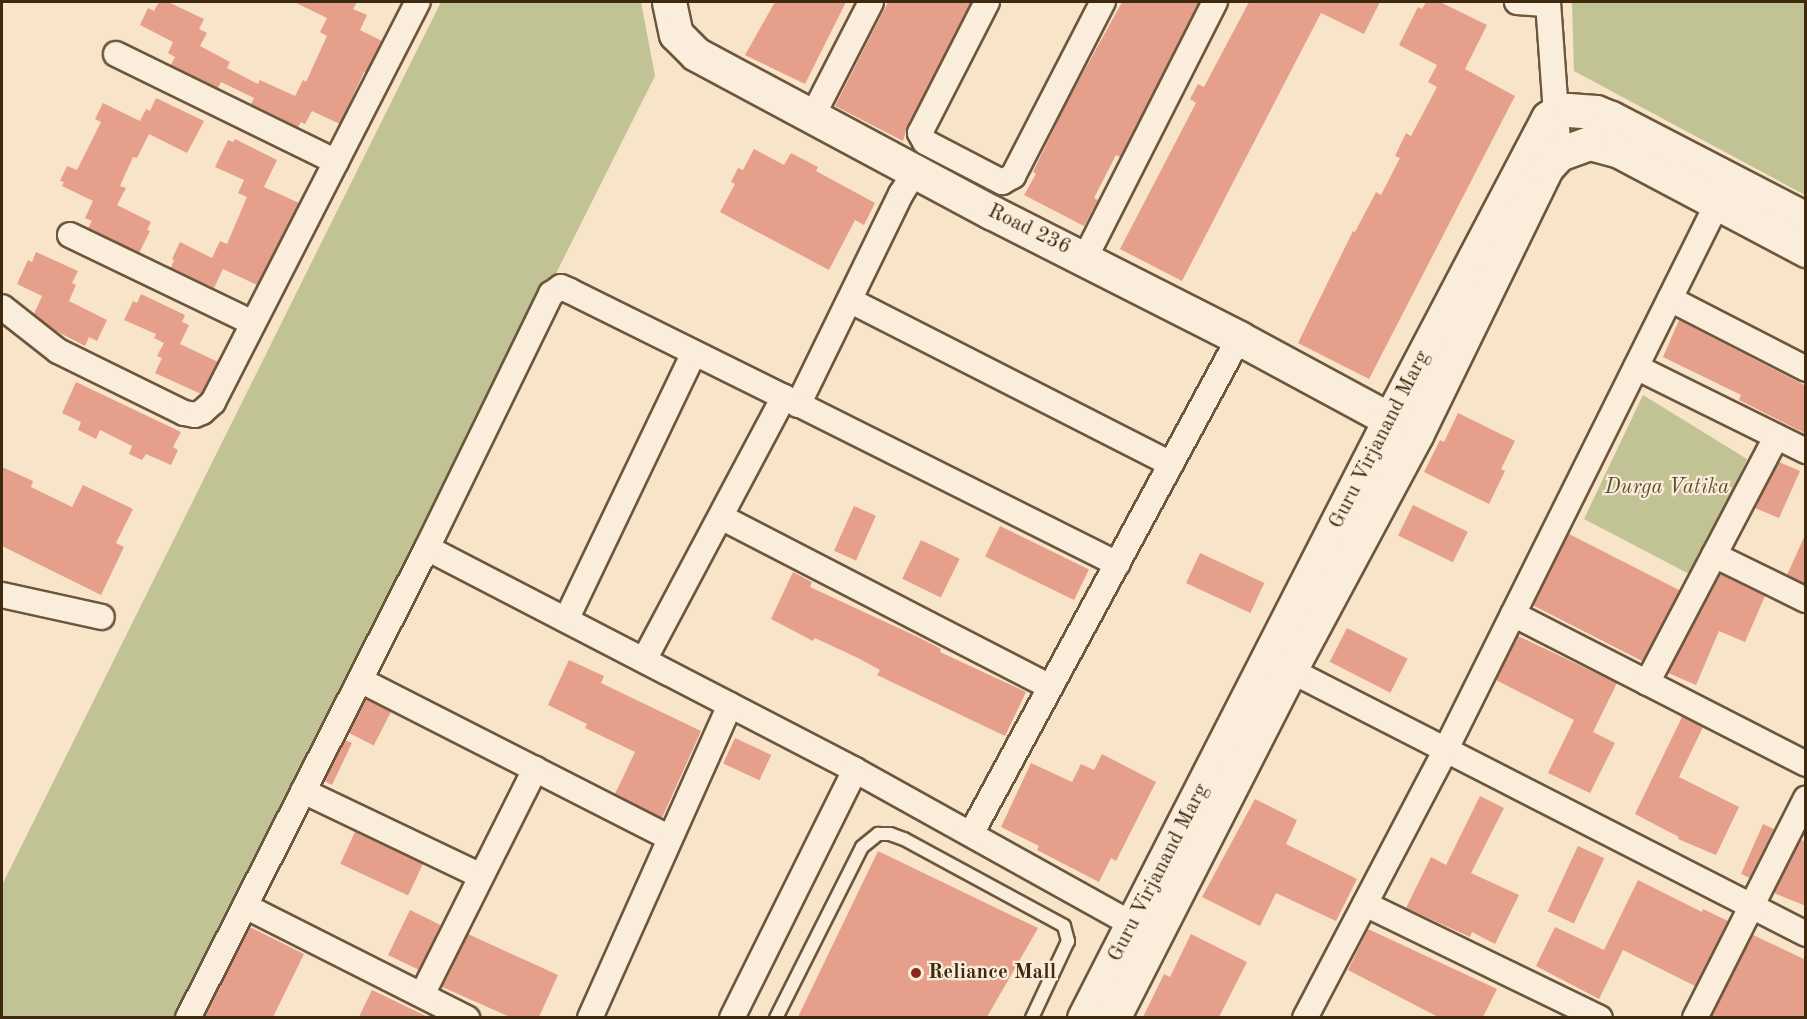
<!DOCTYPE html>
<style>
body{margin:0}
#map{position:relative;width:1807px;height:1019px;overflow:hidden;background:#f8e4c9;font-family:"Old Standard TT",serif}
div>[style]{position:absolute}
.green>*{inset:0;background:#c1c394}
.building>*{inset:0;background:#e69f8a;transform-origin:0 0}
.roads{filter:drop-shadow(2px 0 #6c573d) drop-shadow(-2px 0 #6c573d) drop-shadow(0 2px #6c573d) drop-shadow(0 -2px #6c573d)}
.lane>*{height:12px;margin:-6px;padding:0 6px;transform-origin:6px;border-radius:6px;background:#faeddc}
.street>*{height:24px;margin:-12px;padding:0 12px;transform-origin:12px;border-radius:12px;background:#faeddc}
.secondary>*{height:33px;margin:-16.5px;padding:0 16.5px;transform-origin:16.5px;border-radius:16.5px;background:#faeddc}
.dots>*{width:16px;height:16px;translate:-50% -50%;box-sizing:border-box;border:3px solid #faeddc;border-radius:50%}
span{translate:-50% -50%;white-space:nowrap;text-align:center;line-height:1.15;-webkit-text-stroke:4.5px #faeddc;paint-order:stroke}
.street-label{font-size:21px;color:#3e280e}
.park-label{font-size:21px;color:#5f4f30;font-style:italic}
.poi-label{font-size:21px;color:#3e280e;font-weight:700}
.left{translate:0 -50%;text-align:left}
.frame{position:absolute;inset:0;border:3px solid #3e280e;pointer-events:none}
</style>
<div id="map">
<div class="green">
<i style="clip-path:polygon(441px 2px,641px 2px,655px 76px,183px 1017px,2px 1017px,2px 885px)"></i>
<i style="clip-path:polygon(1572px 2px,1805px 2px,1805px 195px,1574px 71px)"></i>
<i style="clip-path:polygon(1643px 395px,1747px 459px,1695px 577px,1584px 519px)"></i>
</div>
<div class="building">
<i style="clip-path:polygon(159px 2px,168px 2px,204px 19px,199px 29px,207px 33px,200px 46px,230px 62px,227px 68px,258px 84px,260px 80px,295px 96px,303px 80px,306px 82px,327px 36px,320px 32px,327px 18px,294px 2px,357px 2px,353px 9px,367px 15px,360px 30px,382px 41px,366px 73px,364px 72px,340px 124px,312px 111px,305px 124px,301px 122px,298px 127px,251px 104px,254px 98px,221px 82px,218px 88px,171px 65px,175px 57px,168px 53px,173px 42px,140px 25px,148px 8px,154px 11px)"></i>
<i style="clip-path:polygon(775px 2px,846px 2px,805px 84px,745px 55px)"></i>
<i style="clip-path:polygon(888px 2px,971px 2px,907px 127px,903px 141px,835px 106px)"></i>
<i style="clip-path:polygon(1122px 2px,1199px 2px,1120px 157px,1116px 155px,1094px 198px,1098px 200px,1084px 226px,1024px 195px,1036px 174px,1033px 172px,1067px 102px)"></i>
<i style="clip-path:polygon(1249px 2px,1380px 2px,1364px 34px,1321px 13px,1182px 281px,1120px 249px,1196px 103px,1190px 99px,1198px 84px,1204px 87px)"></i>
<i style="clip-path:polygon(1426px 2px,1440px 2px,1487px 25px,1465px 69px,1515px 96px,1369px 379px,1298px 343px,1353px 231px,1355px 232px,1376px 192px,1381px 195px,1400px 158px,1395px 156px,1406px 133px,1411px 136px,1437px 87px,1428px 82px,1437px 65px,1399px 45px,1418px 7px,1422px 9px)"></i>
<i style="clip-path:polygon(156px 98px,204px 121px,187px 153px,149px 134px,137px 158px,133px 157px,120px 186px,126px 188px,117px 205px,151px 222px,147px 230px,150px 231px,139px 253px,88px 228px,92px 221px,85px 218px,93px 201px,62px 186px,64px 182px,60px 181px,67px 166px,77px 170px,101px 122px,95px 119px,103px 103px,140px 121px,146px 109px,150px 111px)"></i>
<i style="clip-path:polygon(235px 139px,277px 160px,264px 187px,299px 203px,257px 285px,223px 269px,214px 288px,171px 268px,174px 260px,172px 259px,180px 242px,212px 258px,220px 241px,227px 244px,247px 197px,238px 193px,244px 180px,215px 167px,228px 140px,233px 142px)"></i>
<i style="clip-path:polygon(754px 149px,784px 165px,791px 153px,818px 167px,816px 171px,875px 203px,864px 225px,855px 220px,829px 270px,720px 212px,735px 184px,731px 182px,738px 168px,743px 170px)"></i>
<i style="clip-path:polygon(36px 252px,78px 271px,72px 283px,76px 285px,69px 301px,107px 320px,97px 341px,89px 337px,85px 346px,56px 331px,34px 314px,42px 296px,17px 284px,28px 260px,32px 262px)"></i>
<i style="clip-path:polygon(141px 294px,185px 315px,182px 322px,189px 325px,180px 344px,218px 362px,201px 394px,155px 373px,162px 358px,157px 356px,164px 343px,154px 338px,156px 334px,124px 320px,133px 301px,137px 303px)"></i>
<i style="clip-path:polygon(1679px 320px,1806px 386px,1806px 434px,1739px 400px,1741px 395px,1663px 357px)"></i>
<i style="clip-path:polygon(76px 382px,181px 432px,173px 447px,178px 450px,171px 465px,146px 454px,142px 460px,129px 454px,132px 446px,100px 430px,96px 439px,78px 430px,81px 422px,62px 413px)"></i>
<i style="clip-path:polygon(1458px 413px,1515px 441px,1501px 469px,1505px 471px,1489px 504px,1424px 472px,1440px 440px,1444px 442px)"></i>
<i style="clip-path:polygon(1779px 462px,1800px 471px,1779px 518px,1755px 508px)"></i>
<i style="clip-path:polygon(2px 467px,33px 481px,31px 487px,72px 507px,83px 485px,133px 509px,116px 543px,124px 547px,101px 595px,2px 546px)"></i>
<i style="left:1413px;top:505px;width:61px;height:34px;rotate:26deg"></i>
<i style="left:854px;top:506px;width:24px;height:49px;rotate:24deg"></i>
<i style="left:1000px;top:526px;width:99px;height:34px;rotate:26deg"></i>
<i style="clip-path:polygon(1806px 533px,1806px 584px,1787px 575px)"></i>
<i style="left:1569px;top:534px;width:124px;height:80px;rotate:27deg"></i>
<i style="left:921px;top:540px;width:43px;height:43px;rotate:26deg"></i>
<i style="left:1200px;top:553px;width:71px;height:33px;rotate:25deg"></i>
<i style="clip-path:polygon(793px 572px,812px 582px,810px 587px,920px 638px,941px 649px,940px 652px,1026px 692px,1005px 736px,877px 675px,880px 670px,858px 658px,815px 638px,813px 641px,771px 619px)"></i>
<i style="clip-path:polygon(1720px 574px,1765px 596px,1745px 642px,1719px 631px,1696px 685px,1668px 673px)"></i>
<i style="left:1347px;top:628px;width:68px;height:38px;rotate:27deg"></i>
<i style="clip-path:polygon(1518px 636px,1617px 683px,1593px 732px,1615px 743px,1590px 793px,1548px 773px,1574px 720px,1496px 680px)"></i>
<i style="clip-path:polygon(569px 660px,604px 676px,601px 683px,701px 731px,662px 818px,615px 794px,635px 752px,585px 728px,587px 724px,548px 705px)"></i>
<i style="left:366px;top:699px;width:28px;height:38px;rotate:27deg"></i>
<i style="clip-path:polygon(1682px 717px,1703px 727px,1679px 777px,1739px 807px,1716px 855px,1678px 839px,1679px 837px,1635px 814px)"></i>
<i style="left:735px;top:738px;width:40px;height:28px;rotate:25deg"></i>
<i style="clip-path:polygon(345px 740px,352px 743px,332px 785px,324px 781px)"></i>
<i style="clip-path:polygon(1102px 754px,1156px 782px,1116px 861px,1111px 858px,1099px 882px,1037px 850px,1039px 846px,1001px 827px,1031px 763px,1072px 782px,1081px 764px,1094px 770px)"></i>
<i style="clip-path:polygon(1480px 796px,1504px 808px,1471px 873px,1519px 895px,1495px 944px,1472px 932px,1470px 937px,1406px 908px,1431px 857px,1446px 865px)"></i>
<i style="clip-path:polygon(1255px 799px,1297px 820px,1286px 844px,1357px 879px,1336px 921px,1276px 893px,1260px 926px,1202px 897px)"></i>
<i style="clip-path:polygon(1763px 824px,1774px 829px,1750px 878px,1741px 874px)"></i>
<i style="left:355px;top:832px;width:75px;height:35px;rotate:25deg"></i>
<i style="clip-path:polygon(1801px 840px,1806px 842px,1806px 906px,1774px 893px)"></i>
<i style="left:1578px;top:846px;width:29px;height:72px;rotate:25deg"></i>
<i style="clip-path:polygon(878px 851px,1038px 928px,987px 1017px,798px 1017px)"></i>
<i style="clip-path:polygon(1638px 880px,1702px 912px,1703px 909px,1728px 921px,1695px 986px,1623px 950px,1599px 999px,1536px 966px,1555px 927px,1604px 950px)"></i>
<i style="left:410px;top:910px;width:34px;height:50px;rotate:26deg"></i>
<i style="clip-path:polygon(250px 927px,304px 954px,273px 1017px,204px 1017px)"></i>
<i style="clip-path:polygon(1368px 929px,1497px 989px,1483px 1017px,1438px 1017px,1348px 970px)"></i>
<i style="clip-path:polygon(468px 934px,558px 975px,539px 1017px,510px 1017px,442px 987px)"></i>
<i style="clip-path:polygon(1191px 934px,1247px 962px,1219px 1017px,1143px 1017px,1164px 974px,1170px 977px)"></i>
<i style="clip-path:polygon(1753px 935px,1806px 960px,1806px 1017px,1711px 1017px)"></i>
<i style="clip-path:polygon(372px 990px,428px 1017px,359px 1017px)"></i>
</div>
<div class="roads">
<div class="lane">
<i style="left:776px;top:1018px;width:191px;rotate:-63.3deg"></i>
<i style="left:862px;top:847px;width:21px;rotate:-39deg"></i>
<i style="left:878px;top:834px;width:12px"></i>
<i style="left:890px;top:834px;width:15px;rotate:20deg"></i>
<i style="left:904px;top:839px;width:182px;rotate:28.5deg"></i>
<i style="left:1064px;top:926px;width:16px;rotate:75deg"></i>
<i style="left:1068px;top:941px;width:85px;rotate:115.1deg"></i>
</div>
<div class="street">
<i style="left:987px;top:2px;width:147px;rotate:117.1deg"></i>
<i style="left:920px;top:133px;width:10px;rotate:61deg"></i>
<i style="left:925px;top:142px;width:87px;rotate:27.5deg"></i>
<i style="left:1002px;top:182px;width:13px;rotate:-29deg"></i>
<i style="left:1013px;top:176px;width:196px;rotate:-62.7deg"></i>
<i style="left:1517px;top:2px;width:31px;rotate:4deg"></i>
<i style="left:1548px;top:2px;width:152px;rotate:85.9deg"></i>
<i style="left:116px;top:54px;width:245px;rotate:26.1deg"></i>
<i style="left:812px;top:117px;width:129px;rotate:-62.8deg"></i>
<i style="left:70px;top:235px;width:203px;rotate:25.7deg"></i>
<i style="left:1085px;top:258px;width:287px;rotate:-63.1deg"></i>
<i style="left:1670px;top:299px;width:153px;rotate:27.2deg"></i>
<i style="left:851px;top:301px;width:359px;rotate:27deg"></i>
<i style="left:2px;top:307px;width:71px;rotate:38.2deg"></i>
<i style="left:58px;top:351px;width:140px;rotate:26.2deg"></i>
<i style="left:184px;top:413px;width:11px;rotate:10deg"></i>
<i style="left:195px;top:415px;width:8px;rotate:-23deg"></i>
<i style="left:202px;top:412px;width:15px;rotate:-42deg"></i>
<i style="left:213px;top:402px;width:449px;rotate:-62.9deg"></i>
<i style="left:1636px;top:367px;width:190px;rotate:26.3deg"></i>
<i style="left:798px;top:405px;width:235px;rotate:-64deg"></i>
<i style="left:901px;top:194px;width:28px;rotate:-58deg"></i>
<i style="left:721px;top:517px;width:370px;rotate:27.3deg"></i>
<i style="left:427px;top:548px;width:482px;rotate:27.4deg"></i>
<i style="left:855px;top:770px;width:331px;rotate:29.1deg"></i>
<i style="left:1714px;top:555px;width:102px;rotate:26.1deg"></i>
<i style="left:2px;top:595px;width:102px;rotate:12.4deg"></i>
<i style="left:1513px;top:614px;width:329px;rotate:27.1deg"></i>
<i style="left:566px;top:620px;width:296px;rotate:-64.4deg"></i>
<i style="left:644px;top:660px;width:298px;rotate:-62deg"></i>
<i style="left:784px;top:397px;width:373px;rotate:26.6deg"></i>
<i style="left:1276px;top:663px;width:595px;rotate:27.08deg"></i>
<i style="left:360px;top:680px;width:348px;rotate:27deg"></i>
<i style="left:1647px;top:683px;width:278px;rotate:-62.3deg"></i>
<i style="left:303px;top:791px;width:197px;rotate:25.5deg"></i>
<i style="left:971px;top:834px;width:564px;rotate:-61.62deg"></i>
<i style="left:1365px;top:904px;width:261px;rotate:25.9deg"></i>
<i style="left:245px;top:906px;width:249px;rotate:26.8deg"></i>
<i style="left:422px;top:995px;width:253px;rotate:-63.4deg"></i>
<i style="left:188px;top:1018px;width:527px;rotate:-63.05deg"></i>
<i style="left:427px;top:548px;width:283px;rotate:-64deg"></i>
<i style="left:551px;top:294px;width:12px;rotate:-35deg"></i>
<i style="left:561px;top:287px;width:10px;rotate:24deg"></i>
<i style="left:570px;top:291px;width:239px;rotate:26.4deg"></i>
<i style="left:590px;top:1018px;width:343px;rotate:-65.9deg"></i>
<i style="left:732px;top:1018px;width:277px;rotate:-63.6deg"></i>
<i style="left:1305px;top:1018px;width:304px;rotate:-62.3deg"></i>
<i style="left:1446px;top:749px;width:611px;rotate:-63.56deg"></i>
<i style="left:1695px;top:1018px;width:246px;rotate:-63.2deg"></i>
</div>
<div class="secondary">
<i style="left:669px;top:2px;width:33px;rotate:78deg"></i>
<i style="left:676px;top:34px;width:28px;rotate:45deg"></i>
<i style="left:696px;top:54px;width:335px;rotate:28.2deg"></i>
<i style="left:991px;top:212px;width:278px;rotate:26.9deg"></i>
<i style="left:1239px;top:338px;width:193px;rotate:28.4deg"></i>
<i style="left:1084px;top:1018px;width:673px;rotate:-62.94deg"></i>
<i style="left:1390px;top:419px;width:340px;rotate:-62.3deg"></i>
<i style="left:1548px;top:118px;width:12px;rotate:-35deg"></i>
<i style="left:1558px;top:111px;width:10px;rotate:-6deg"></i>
<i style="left:1568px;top:110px;width:28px;rotate:4deg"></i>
<i style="left:1596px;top:112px;width:16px;rotate:22deg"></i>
<i style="left:1611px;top:118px;width:220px;rotate:27.4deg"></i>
<i style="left:1113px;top:1018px;width:390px;rotate:-63deg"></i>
<i style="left:1290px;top:670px;width:267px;rotate:-61.8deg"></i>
<i style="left:1416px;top:435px;width:298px;rotate:-64deg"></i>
<i style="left:1547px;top:167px;width:18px;rotate:-47deg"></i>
<i style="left:1559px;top:154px;width:33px;rotate:-20deg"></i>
<i style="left:1590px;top:143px;width:30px;rotate:15deg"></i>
<i style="left:1619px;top:151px;width:212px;rotate:27.9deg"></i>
</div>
</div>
<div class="dots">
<i style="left:916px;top:973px;background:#8f2418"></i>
</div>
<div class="street-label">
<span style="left:1029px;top:230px;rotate:26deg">Road 236</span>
<span style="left:1380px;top:440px;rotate:-63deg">Guru Virjanand Marg</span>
<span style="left:1159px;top:873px;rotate:-63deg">Guru Virjanand Marg</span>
</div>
<div class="park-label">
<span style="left:1667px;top:488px">Durga Vatika</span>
</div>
<div class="poi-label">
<span class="left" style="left:928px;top:973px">Reliance Mall</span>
</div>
<div class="frame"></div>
</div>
